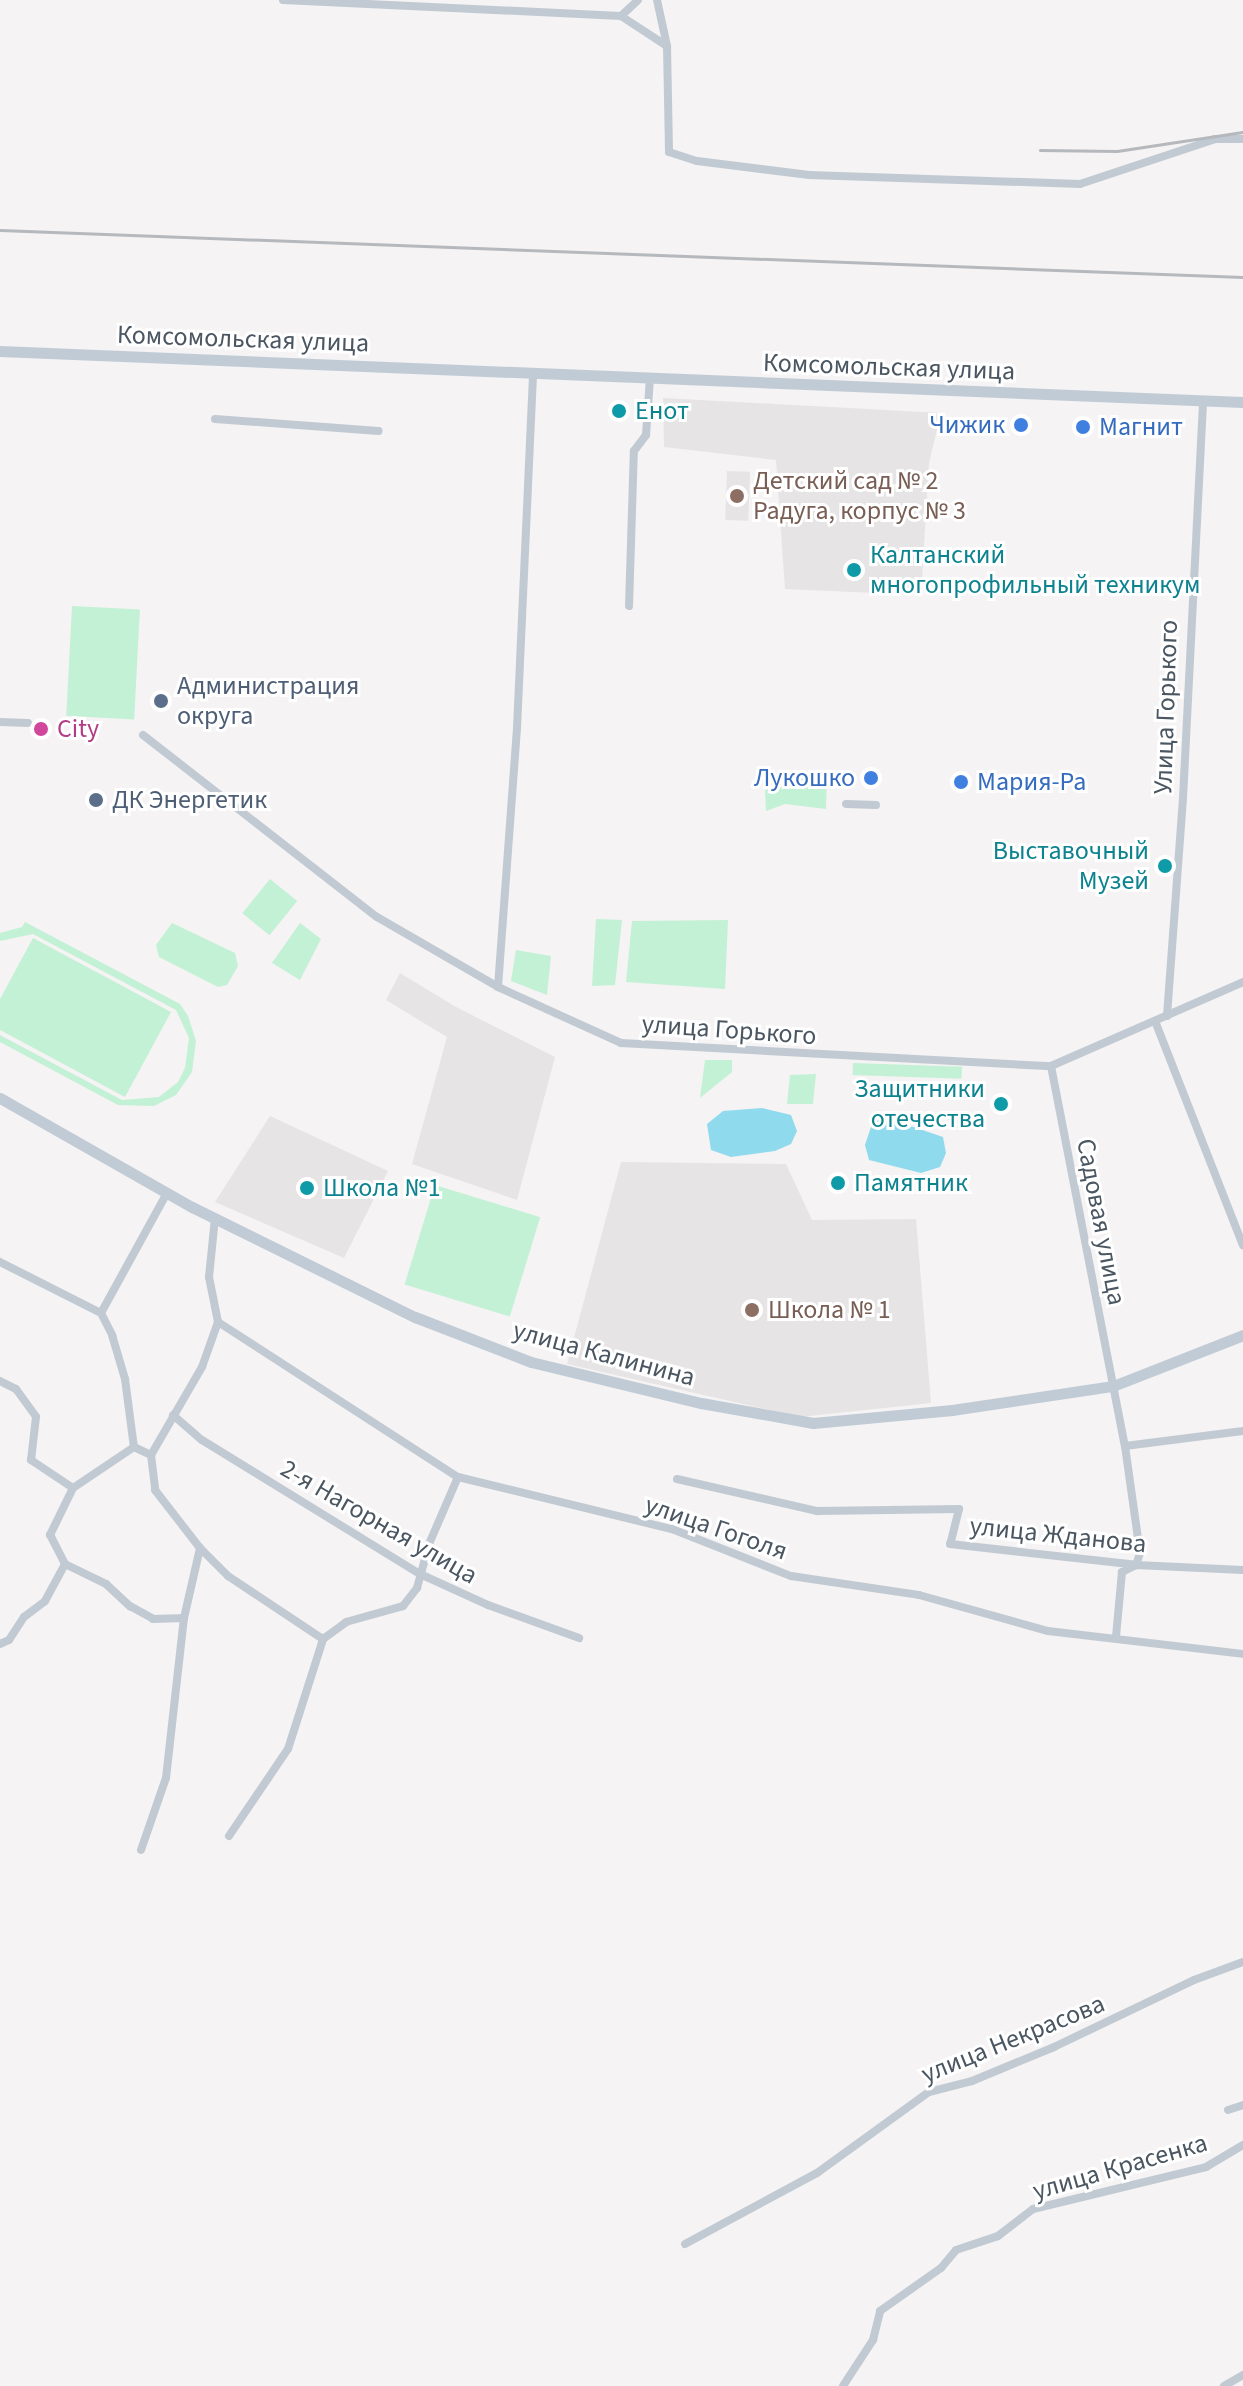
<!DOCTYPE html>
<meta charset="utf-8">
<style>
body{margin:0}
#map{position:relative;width:1243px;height:2386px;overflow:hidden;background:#f5f3f3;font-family:"Source Sans 3",sans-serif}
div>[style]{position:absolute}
.education>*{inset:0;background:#e6e4e5;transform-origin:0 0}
.green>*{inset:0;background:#c3f1d5;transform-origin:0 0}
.water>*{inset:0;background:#90daee}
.street>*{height:8px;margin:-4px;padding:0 4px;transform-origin:4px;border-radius:4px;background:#c1cad2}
.secondary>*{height:11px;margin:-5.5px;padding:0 5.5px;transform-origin:5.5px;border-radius:5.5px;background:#c1cbd6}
.rail>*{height:3px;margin:-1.5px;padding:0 1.5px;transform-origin:1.5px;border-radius:1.5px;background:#b5b8bd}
.dots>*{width:22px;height:22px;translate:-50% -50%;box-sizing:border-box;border:4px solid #fff;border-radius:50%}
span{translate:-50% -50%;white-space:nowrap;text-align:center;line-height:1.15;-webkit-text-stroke:6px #fff;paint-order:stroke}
.street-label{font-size:26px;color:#4a5661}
.culture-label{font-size:26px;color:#0d838f}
.left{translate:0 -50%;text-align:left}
.right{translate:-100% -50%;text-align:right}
.shop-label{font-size:26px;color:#366cbe}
.education-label{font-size:26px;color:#785e54}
.service-label{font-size:26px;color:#4e5e75}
.hotel-label{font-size:26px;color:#b23c85}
</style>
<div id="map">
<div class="education">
<i style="clip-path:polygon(663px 398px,941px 413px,929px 463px,921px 595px,785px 589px,776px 460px,664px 447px)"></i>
<i style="left:727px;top:471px;width:23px;height:49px;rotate:2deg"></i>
<i style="clip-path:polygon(400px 973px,456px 1007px,555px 1057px,517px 1200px,412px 1164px,447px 1037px,386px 1000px)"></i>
<i style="clip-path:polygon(270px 1116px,388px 1171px,344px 1258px,215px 1202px)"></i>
<i style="clip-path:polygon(621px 1162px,786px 1164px,812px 1220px,916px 1219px,931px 1403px,800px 1417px,567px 1364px)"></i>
</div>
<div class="green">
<i style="left:72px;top:606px;width:68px;height:110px;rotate:3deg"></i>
<i style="clip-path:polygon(827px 773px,826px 809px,785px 804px,766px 811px,765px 790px,784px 786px,784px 778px)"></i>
<i style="left:270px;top:879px;width:35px;height:44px;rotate:39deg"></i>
<i style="clip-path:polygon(596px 919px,622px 920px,615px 985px,592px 986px)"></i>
<i style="clip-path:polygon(728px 920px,725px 989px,626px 982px,632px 921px)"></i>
<i style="clip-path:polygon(25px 922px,180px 1004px,188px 1016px,196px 1041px,192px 1072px,176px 1095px,154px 1106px,118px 1105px,0 1042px,0 1035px,122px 1100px,159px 1097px,178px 1082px,185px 1068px,189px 1038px,176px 1010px,33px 934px,0 941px,0 933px,22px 927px)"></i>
<i style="clip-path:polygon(172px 923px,235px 953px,238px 966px,227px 985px,218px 987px,159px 957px,156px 945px)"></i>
<i style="clip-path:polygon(300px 923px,321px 939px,300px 980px,272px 963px)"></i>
<i style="clip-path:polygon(33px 938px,171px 1012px,125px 1097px,0 1030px,0 999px)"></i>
<i style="clip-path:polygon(516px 950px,551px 956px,547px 995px,511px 981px)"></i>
<i style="clip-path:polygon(705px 1060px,732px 1060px,732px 1072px,700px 1098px)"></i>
<i style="left:853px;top:1063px;width:109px;height:12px;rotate:2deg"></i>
<i style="clip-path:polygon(816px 1074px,813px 1104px,787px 1104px,790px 1075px)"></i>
<i style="left:435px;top:1185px;width:110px;height:104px;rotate:17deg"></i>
</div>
<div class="water">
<i style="clip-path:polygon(762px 1108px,791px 1115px,797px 1131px,791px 1144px,775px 1151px,731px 1157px,711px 1150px,707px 1124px,723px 1111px)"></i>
<i style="clip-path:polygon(890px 1119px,943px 1137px,946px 1153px,940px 1167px,921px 1173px,869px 1160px,865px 1145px,873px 1121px)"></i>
</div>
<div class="street">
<i style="left:283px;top:0;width:338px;rotate:2.7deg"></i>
<i style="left:621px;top:16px;width:55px;rotate:33.1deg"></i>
<i style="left:667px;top:46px;width:106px;rotate:88.9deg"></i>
<i style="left:669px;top:152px;width:29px;rotate:18deg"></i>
<i style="left:697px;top:161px;width:113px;rotate:7.1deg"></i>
<i style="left:809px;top:175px;width:271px;rotate:1.9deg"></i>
<i style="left:1080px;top:184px;width:142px;rotate:-18.4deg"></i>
<i style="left:1215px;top:139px;width:28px"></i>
<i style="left:657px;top:0;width:47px;rotate:77.7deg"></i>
<i style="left:621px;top:16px;width:23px;rotate:-43deg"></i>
<i style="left:215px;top:419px;width:164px;rotate:4.2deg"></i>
<i style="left:629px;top:606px;width:155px;rotate:-88.2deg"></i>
<i style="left:634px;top:451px;width:20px;rotate:-53deg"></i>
<i style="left:646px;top:435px;width:57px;rotate:-86deg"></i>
<i style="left:0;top:722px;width:28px;rotate:2deg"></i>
<i style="left:143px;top:735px;width:296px;rotate:37.9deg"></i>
<i style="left:377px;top:917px;width:140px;rotate:30deg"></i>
<i style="left:498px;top:987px;width:135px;rotate:24.5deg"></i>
<i style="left:621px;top:1043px;width:431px;rotate:3.1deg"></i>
<i style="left:1051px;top:1066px;width:210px;rotate:-23.6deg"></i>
<i style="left:846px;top:804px;width:30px;rotate:2deg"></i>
<i style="left:498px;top:987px;width:260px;rotate:-85.8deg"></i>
<i style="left:517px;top:728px;width:355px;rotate:-87.4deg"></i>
<i style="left:1167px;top:1016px;width:219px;rotate:-85.8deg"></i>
<i style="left:1183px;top:798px;width:398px;rotate:-87.1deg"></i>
<i style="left:1155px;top:1021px;width:241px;rotate:68.6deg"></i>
<i style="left:1051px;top:1066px;width:387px;rotate:79deg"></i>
<i style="left:1125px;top:1446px;width:108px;rotate:82deg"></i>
<i style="left:1140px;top:1553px;width:13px;rotate:108deg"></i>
<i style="left:1136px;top:1565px;width:16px;rotate:153deg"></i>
<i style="left:1122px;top:1572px;width:65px;rotate:95.3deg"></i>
<i style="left:0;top:1262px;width:113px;rotate:26.8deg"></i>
<i style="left:101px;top:1313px;width:25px;rotate:63deg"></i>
<i style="left:112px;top:1335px;width:46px;rotate:73.5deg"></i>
<i style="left:125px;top:1379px;width:69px;rotate:82.5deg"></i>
<i style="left:134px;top:1447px;width:19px;rotate:25deg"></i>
<i style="left:151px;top:1455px;width:35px;rotate:83deg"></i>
<i style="left:155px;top:1490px;width:73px;rotate:52.2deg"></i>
<i style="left:200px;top:1548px;width:40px;rotate:45deg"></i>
<i style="left:228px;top:1576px;width:114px;rotate:33.6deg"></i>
<i style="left:101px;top:1313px;width:137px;rotate:-61.2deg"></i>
<i style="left:218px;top:1322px;width:286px;rotate:32.9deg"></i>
<i style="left:458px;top:1477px;width:220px;rotate:13.7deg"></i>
<i style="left:672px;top:1529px;width:128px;rotate:21.6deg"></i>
<i style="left:791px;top:1576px;width:129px;rotate:8.4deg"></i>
<i style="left:919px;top:1595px;width:134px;rotate:15.6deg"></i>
<i style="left:1048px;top:1631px;width:196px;rotate:6.7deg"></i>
<i style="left:0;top:1381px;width:18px;rotate:27deg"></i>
<i style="left:16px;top:1389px;width:34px;rotate:54deg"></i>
<i style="left:36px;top:1417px;width:43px;rotate:96.6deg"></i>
<i style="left:31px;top:1460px;width:50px;rotate:33.7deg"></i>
<i style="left:173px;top:1415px;width:38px;rotate:41deg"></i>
<i style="left:202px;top:1440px;width:256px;rotate:31.6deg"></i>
<i style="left:420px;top:1574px;width:75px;rotate:24.5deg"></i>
<i style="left:488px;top:1605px;width:97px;rotate:19.9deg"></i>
<i style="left:1125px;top:1446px;width:119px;rotate:-7.2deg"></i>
<i style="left:151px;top:1455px;width:102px;rotate:-59.9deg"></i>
<i style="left:202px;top:1367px;width:48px;rotate:-70.4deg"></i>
<i style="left:218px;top:1322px;width:46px;rotate:-101.3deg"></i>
<i style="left:209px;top:1277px;width:59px;rotate:-84.2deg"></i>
<i style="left:677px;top:1479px;width:144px;rotate:12.9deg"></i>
<i style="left:817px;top:1511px;width:142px;rotate:-0.8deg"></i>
<i style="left:959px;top:1509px;width:36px;rotate:104deg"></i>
<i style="left:950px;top:1544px;width:187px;rotate:6.4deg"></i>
<i style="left:1136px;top:1565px;width:107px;rotate:2.7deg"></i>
<i style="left:65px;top:1564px;width:46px;rotate:26deg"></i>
<i style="left:106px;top:1584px;width:33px;rotate:43deg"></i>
<i style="left:130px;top:1606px;width:26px;rotate:29deg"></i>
<i style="left:153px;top:1619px;width:31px;rotate:-2deg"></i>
<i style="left:0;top:1644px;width:10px;rotate:-24deg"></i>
<i style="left:9px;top:1640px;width:27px;rotate:-57deg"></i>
<i style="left:24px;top:1617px;width:26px;rotate:-37deg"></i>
<i style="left:45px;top:1601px;width:42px;rotate:-61.6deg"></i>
<i style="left:65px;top:1564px;width:33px;rotate:-117deg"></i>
<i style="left:50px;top:1535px;width:52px;rotate:-63.9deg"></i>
<i style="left:73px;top:1488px;width:73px;rotate:-33.9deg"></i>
<i style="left:229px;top:1836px;width:105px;rotate:-55.9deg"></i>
<i style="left:288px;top:1749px;width:115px;rotate:-72.3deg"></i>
<i style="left:323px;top:1639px;width:29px;rotate:-36deg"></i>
<i style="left:346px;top:1622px;width:59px;rotate:-15.7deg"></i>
<i style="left:403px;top:1606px;width:23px;rotate:-52deg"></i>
<i style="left:417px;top:1588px;width:46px;rotate:-74.7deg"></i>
<i style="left:429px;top:1544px;width:73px;rotate:-66.6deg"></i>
<i style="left:141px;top:1850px;width:76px;rotate:-70.9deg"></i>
<i style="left:166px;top:1778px;width:161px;rotate:-83.6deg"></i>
<i style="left:184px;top:1618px;width:72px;rotate:-77.1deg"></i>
<i style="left:1228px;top:2110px;width:16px;rotate:-18deg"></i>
<i style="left:685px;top:2244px;width:150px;rotate:-28.3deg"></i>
<i style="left:817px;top:2173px;width:138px;rotate:-35.9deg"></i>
<i style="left:929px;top:2092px;width:44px;rotate:-14.3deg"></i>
<i style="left:972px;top:2081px;width:89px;rotate:-22.5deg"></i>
<i style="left:1054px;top:2047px;width:155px;rotate:-25.6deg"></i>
<i style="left:1194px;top:1980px;width:52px;rotate:-20.2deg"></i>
<i style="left:843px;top:2386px;width:55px;rotate:-56.9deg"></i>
<i style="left:873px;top:2340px;width:30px;rotate:-76deg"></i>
<i style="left:880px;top:2311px;width:75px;rotate:-35.2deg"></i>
<i style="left:941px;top:2268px;width:23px;rotate:-50deg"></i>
<i style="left:956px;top:2250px;width:44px;rotate:-18.4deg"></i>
<i style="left:998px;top:2236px;width:44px;rotate:-37.6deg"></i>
<i style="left:1033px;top:2209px;width:178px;rotate:-13.6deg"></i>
<i style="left:1206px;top:2167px;width:43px;rotate:-30.7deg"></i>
<i style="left:1224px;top:2386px;width:22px;rotate:-30deg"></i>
</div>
<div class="secondary">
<i style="left:0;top:351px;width:1244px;rotate:2.35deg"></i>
<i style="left:0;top:1098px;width:221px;rotate:29.6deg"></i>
<i style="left:192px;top:1207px;width:249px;rotate:26.3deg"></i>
<i style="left:415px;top:1317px;width:124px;rotate:21.2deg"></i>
<i style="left:531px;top:1362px;width:175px;rotate:13.6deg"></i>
<i style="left:701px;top:1403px;width:114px;rotate:10.1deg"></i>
<i style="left:813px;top:1423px;width:140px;rotate:-5.3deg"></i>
<i style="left:952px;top:1410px;width:163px;rotate:-8.5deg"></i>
<i style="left:1113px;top:1386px;width:140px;rotate:-21.4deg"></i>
</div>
<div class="rail">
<i style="left:1040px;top:150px;width:77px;rotate:0.7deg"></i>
<i style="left:1117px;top:151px;width:127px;rotate:-8.6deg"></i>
<i style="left:0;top:230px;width:1244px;rotate:2.17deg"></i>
</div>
<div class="dots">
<i style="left:619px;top:411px;background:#0f9aa8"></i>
<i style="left:1021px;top:425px;background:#3f7fe0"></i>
<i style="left:1083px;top:427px;background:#3f7fe0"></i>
<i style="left:737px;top:496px;background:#8d6e63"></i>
<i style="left:854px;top:570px;background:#0f9aa8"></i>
<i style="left:161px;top:701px;background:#5c6f8a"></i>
<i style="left:41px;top:729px;background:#d1479c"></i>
<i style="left:871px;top:778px;background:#3f7fe0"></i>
<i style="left:961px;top:782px;background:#3f7fe0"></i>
<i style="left:96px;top:800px;background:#5c6f8a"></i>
<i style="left:1165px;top:866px;background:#0f9aa8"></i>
<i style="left:1001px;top:1104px;background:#0f9aa8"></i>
<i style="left:838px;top:1183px;background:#0f9aa8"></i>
<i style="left:307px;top:1188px;background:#0f9aa8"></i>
<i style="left:752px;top:1310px;background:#8d6e63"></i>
</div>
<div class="street-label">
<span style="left:243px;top:339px;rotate:2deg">Комсомольская улица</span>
<span style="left:889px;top:367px;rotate:2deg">Комсомольская улица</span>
<span style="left:1166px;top:707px;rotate:-88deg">Улица Горького</span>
<span style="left:729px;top:1030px;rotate:4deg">улица Горького</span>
<span style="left:1101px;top:1222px;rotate:79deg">Садовая улица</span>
<span style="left:604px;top:1354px;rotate:15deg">улица Калинина</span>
<span style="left:379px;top:1522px;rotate:30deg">2-я Нагорная улица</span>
<span style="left:716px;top:1528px;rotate:19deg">улица Гоголя</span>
<span style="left:1058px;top:1535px;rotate:6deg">улица Жданова</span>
<span style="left:1013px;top:2039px;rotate:-22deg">улица Некрасова</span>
<span style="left:1120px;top:2167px;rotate:-16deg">улица Красенка</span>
</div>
<div class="culture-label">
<span class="left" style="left:635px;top:411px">Енот</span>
<span class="left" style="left:870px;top:570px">Калтанский<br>многопрофильный техникум</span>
<span class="right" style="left:1149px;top:866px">Выставочный<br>Музей</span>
<span class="right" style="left:985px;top:1104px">Защитники<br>отечества</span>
<span class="left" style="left:854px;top:1183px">Памятник</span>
<span class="left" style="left:323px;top:1188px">Школа №1</span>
</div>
<div class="shop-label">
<span class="right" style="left:1005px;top:425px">Чижик</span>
<span class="left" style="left:1099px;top:427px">Магнит</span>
<span class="right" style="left:855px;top:778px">Лукошко</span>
<span class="left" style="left:977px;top:782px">Мария-Ра</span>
</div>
<div class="education-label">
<span class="left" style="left:753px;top:496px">Детский сад № 2<br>Радуга, корпус № 3</span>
<span class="left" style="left:768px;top:1310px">Школа № 1</span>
</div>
<div class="service-label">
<span class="left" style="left:177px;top:701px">Администрация<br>округа</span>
<span class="left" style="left:112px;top:800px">ДК Энергетик</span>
</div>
<div class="hotel-label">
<span class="left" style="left:57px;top:729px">City</span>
</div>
</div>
